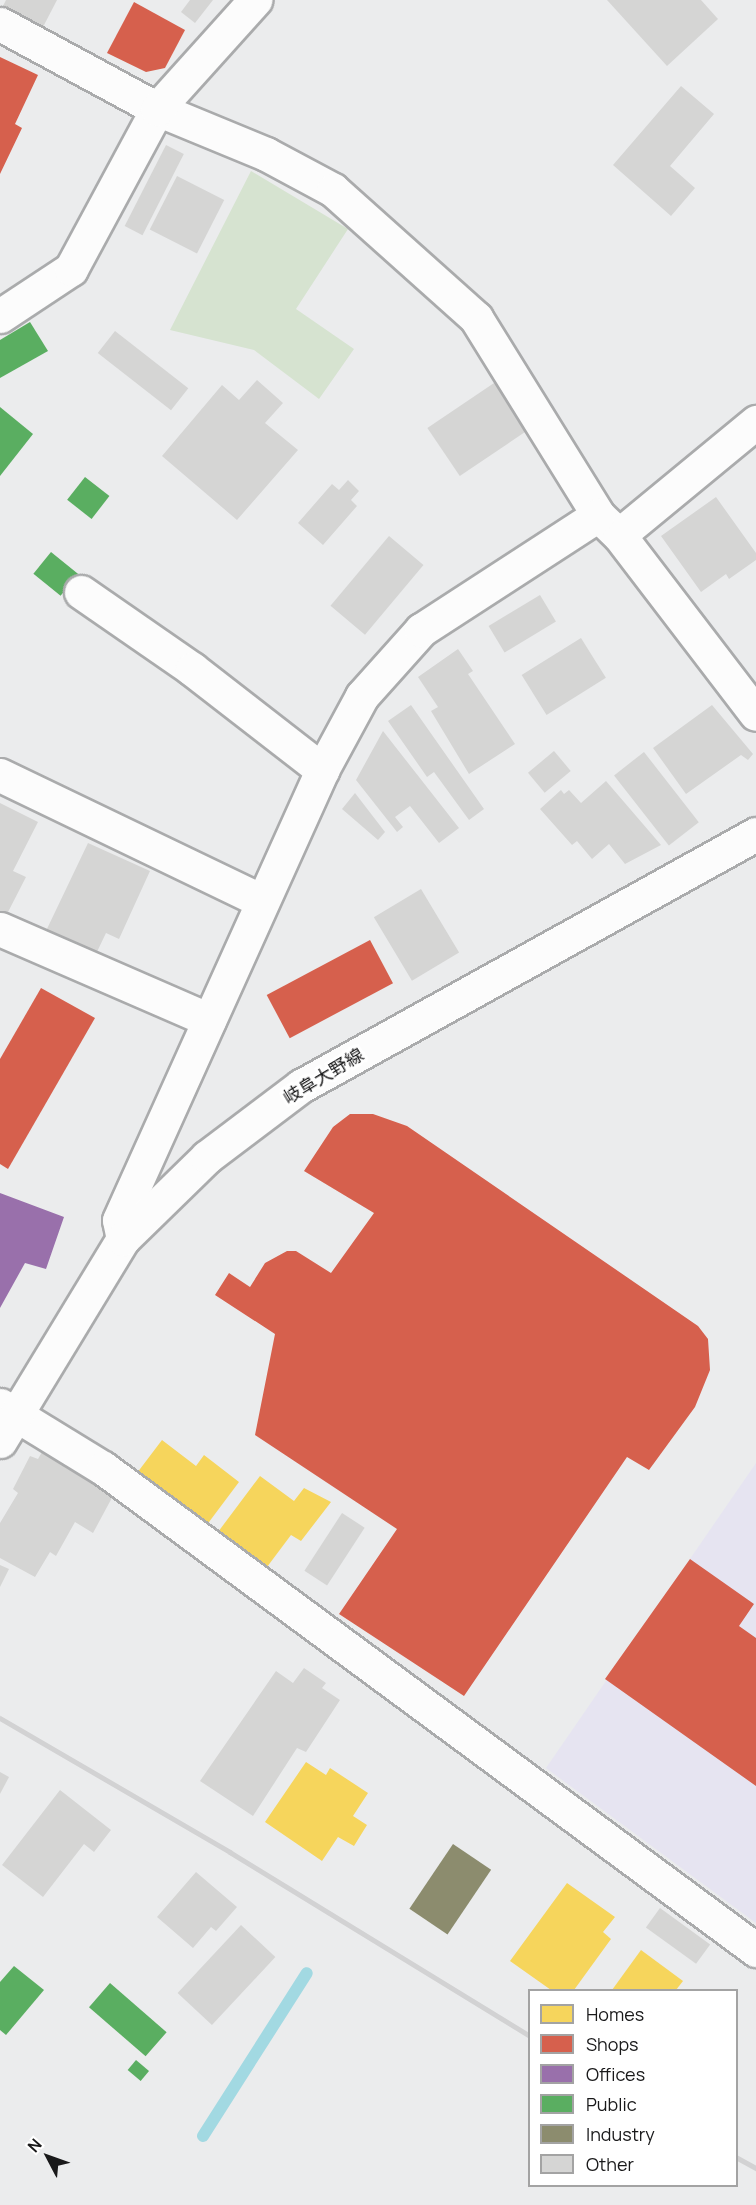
<!DOCTYPE html>
<meta charset="utf-8">
<style>
body{margin:0}
#map{position:relative;width:756px;height:2205px;overflow:hidden;background:#ebeced;font-family:Manrope,"Noto Sans JP",sans-serif}
div>[style]{position:absolute}
.industrial>*{inset:0;background:#e6e4f1}
.green>*{inset:0;background:#d6e3d0}
.homes>*{inset:0;background:#f6d55c}
.shops>*{inset:0;background:#d6604d;transform-origin:0 0}
.offices>*{inset:0;background:#9970ab}
.public>*{inset:0;background:#5aae61;transform-origin:0 0}
.industry>*{inset:0;background:#8c8c6e;transform-origin:0 0}
.stream>*{height:12px;margin:-6px;padding:0 6px;transform-origin:6px;border-radius:6px;background:#a2d9e2}
.building>*{inset:0;background:#d5d5d4;transform-origin:0 0}
.roads{filter:drop-shadow(2px 0 #aaabac) drop-shadow(-2px 0 #aaabac) drop-shadow(0 2px #aaabac) drop-shadow(0 -2px #aaabac)}
.minor>*{height:33px;margin:-16.5px;padding:0 16.5px;transform-origin:16.5px;border-radius:16.5px;background:#fcfcfc}
.major>*{height:33px;margin:-16.5px;padding:0 16.5px;transform-origin:16.5px;border-radius:16.5px;background:#fcfcfc}
.rail>*{height:4.5px;margin:-2.25px;padding:0 2.25px;transform-origin:2.25px;border-radius:2.25px;background:#d2d2d3}
span{translate:-50% -50%;white-space:nowrap;text-align:center;line-height:1.15;-webkit-text-stroke:6px #fff;paint-order:stroke}
.street-label{font-size:18px;color:#19191a}
.legend{position:absolute;left:528px;top:1989px;width:210px;height:198px;box-sizing:border-box;background:#fff;border:2px solid #a3a3a3;margin:0;padding:8px 10px;list-style:none;font-size:18px;color:#19191a}
.legend li{display:flex;align-items:center;gap:12px;height:30px}
.legend b{width:30px;border:2px solid #a3a3a3}
.north{position:absolute;left:18px;top:2127px;width:60px;height:60px;-webkit-text-stroke:4px #fff;paint-order:stroke;rotate:311deg;font-size:16px;font-weight:700;line-height:24px;text-align:center;color:#19191a}
.north::after{content:'';display:block;margin:auto;width:21px;height:27px;background:#19191a;clip-path:polygon(50% 0,100% 100%,50% 72%,0 100%)}
</style>
<div id="map">
<div class="industrial">
<i style="clip-path:polygon(756px 1463px,756px 1923px,546px 1768px)"></i>
</div>
<div class="green">
<i style="clip-path:polygon(251px 171px,348px 229px,296px 309px,354px 349px,319px 399px,254px 350px,170px 330px)"></i>
</div>
<div class="homes">
<i style="clip-path:polygon(162px 1440px,196px 1466px,204px 1455px,239px 1482px,206px 1526px,137px 1473px)"></i>
<i style="clip-path:polygon(260px 1476px,294px 1501px,304px 1488px,331px 1502px,301px 1541px,291px 1535px,267px 1567px,218px 1532px)"></i>
<i style="clip-path:polygon(306px 1762px,326px 1775px,330px 1768px,368px 1793px,353px 1816px,367px 1825px,354px 1846px,338px 1837px,322px 1861px,265px 1822px)"></i>
<i style="clip-path:polygon(567px 1883px,615px 1917px,603px 1932px,611px 1939px,574px 1990px,551px 1990px,510px 1961px)"></i>
<i style="clip-path:polygon(641px 1950px,683px 1981px,676px 1990px,612px 1990px)"></i>
</div>
<div class="shops">
<i style="clip-path:polygon(134px 2px,185px 30px,165px 68px,146px 72px,107px 53px)"></i>
<i style="clip-path:polygon(0 57px,38px 75px,15px 124px,22px 128px,0 174px)"></i>
<i style="left:370px;top:940px;width:49px;height:117px;rotate:62deg"></i>
<i style="clip-path:polygon(41px 988px,95px 1018px,8px 1169px,0 1164px,0 1059px)"></i>
<i style="clip-path:polygon(350px 1114px,373px 1114px,407px 1126px,698px 1326px,708px 1339px,710px 1370px,695px 1407px,649px 1470px,627px 1457px,464px 1696px,339px 1614px,397px 1529px,255px 1435px,275px 1334px,215px 1295px,229px 1273px,250px 1287px,265px 1263px,287px 1251px,296px 1251px,331px 1273px,374px 1213px,304px 1171px,333px 1127px)"></i>
<i style="clip-path:polygon(690px 1559px,754px 1604px,739px 1626px,756px 1638px,756px 1786px,605px 1679px)"></i>
</div>
<div class="offices">
<i style="clip-path:polygon(0 1193px,64px 1217px,46px 1269px,25px 1263px,0 1308px)"></i>
</div>
<div class="public">
<i style="clip-path:polygon(30px 322px,48px 351px,0 378px,0 340px)"></i>
<i style="clip-path:polygon(0 407px,33px 434px,0 476px)"></i>
<i style="left:85px;top:477px;width:31px;height:29px;rotate:38deg"></i>
<i style="left:51px;top:552px;width:35px;height:28px;rotate:39deg"></i>
<i style="clip-path:polygon(14px 1966px,44px 1990px,6px 2035px,0 2030px,0 1982px)"></i>
<i style="left:110px;top:1983px;width:75px;height:32px;rotate:41deg"></i>
<i style="left:136px;top:2060px;width:17px;height:13px;rotate:40deg"></i>
</div>
<div class="industry">
<i style="left:453px;top:1844px;width:46px;height:78px;rotate:34deg"></i>
</div>
<div class="stream">
<i style="left:203px;top:2136px;width:193px;rotate:-57.5deg"></i>
</div>
<div class="building">
<i style="clip-path:polygon(6px 0,57px 0,43px 27px,3px 6px)"></i>
<i style="clip-path:polygon(190px 0,213px 0,195px 23px,181px 12px)"></i>
<i style="clip-path:polygon(607px 0,701px 0,718px 19px,667px 66px)"></i>
<i style="clip-path:polygon(681px 86px,714px 114px,670px 166px,695px 188px,671px 216px,613px 165px)"></i>
<i style="left:166px;top:145px;width:20px;height:91px;rotate:27deg"></i>
<i style="left:177px;top:176px;width:53px;height:60px;rotate:27deg"></i>
<i style="left:115px;top:331px;width:93px;height:28px;rotate:38deg"></i>
<i style="clip-path:polygon(257px 380px,283px 403px,265px 423px,298px 450px,237px 520px,162px 456px,222px 385px,239px 400px)"></i>
<i style="left:497px;top:381px;width:58px;height:84px;rotate:56deg"></i>
<i style="clip-path:polygon(348px 480px,359px 491px,351px 500px,357px 506px,323px 545px,298px 523px,332px 484px,339px 490px)"></i>
<i style="clip-path:polygon(716px 497px,756px 553px,756px 560px,729px 579px,726px 574px,701px 592px,661px 536px)"></i>
<i style="left:389px;top:536px;width:45px;height:91px;rotate:40deg"></i>
<i style="left:540px;top:595px;width:31px;height:60px;rotate:59deg"></i>
<i style="left:581px;top:638px;width:47px;height:70px;rotate:58deg"></i>
<i style="clip-path:polygon(458px 649px,473px 671px,468px 674px,515px 744px,469px 774px,431px 711px,438px 707px,418px 677px)"></i>
<i style="clip-path:polygon(411px 705px,484px 809px,469px 820px,434px 772px,427px 777px,388px 721px)"></i>
<i style="clip-path:polygon(712px 705px,753px 754px,748px 760px,741px 755px,686px 794px,653px 748px)"></i>
<i style="clip-path:polygon(383px 731px,459px 828px,439px 843px,410px 806px,395px 817px,403px 827px,397px 832px,356px 780px)"></i>
<i style="left:554px;top:751px;width:26px;height:34px;rotate:50deg"></i>
<i style="left:644px;top:752px;width:89px;height:38px;rotate:52deg"></i>
<i style="clip-path:polygon(606px 781px,661px 845px,625px 864px,609px 844px,592px 859px,577px 841px,572px 845px,540px 809px,561px 790px,564px 794px,569px 790px,581px 803px)"></i>
<i style="clip-path:polygon(355px 793px,385px 832px,378px 840px,342px 809px)"></i>
<i style="clip-path:polygon(0 803px,38px 822px,13px 871px,26px 877px,7px 914px,0 911px)"></i>
<i style="clip-path:polygon(88px 843px,150px 871px,119px 939px,106px 933px,95px 956px,45px 933px)"></i>
<i style="left:421px;top:889px;width:74px;height:55px;rotate:59deg"></i>
<i style="clip-path:polygon(42px 1452px,114px 1494px,93px 1533px,75px 1522px,56px 1556px,50px 1552px,35px 1577px,0 1558px,0 1523px,18px 1493px,13px 1489px,30px 1456px,38px 1459px)"></i>
<i style="left:342px;top:1513px;width:27px;height:69px;rotate:33deg"></i>
<i style="clip-path:polygon(0 1565px,9px 1569px,0 1587px)"></i>
<i style="clip-path:polygon(304px 1668px,326px 1683px,322px 1688px,340px 1700px,306px 1752px,297px 1748px,253px 1816px,200px 1781px,276px 1671px,293px 1683px)"></i>
<i style="clip-path:polygon(0 1772px,9px 1777px,0 1794px)"></i>
<i style="clip-path:polygon(60px 1790px,111px 1830px,94px 1852px,84px 1844px,43px 1897px,2px 1865px)"></i>
<i style="clip-path:polygon(196px 1872px,237px 1907px,216px 1931px,211px 1927px,193px 1948px,157px 1917px)"></i>
<i style="left:660px;top:1908px;width:62px;height:24px;rotate:36deg"></i>
<i style="left:241px;top:1925px;width:47px;height:93px;rotate:43deg"></i>
</div>
<div class="roads">
<div class="minor">
<i style="left:0;top:24px;width:179px;rotate:28.4deg"></i>
<i style="left:157px;top:109px;width:118px;rotate:22.4deg"></i>
<i style="left:266px;top:154px;width:76px;rotate:28.2deg"></i>
<i style="left:333px;top:190px;width:192px;rotate:41.8deg"></i>
<i style="left:476px;top:318px;width:232px;rotate:58.2deg"></i>
<i style="left:598px;top:515px;width:29px;rotate:44deg"></i>
<i style="left:619px;top:535px;width:225px;rotate:52.6deg"></i>
<i style="left:0;top:316px;width:85px;rotate:-33.5deg"></i>
<i style="left:71px;top:269px;width:182px;rotate:-61.7deg"></i>
<i style="left:157px;top:109px;width:147px;rotate:-48deg"></i>
<i style="left:619px;top:535px;width:178px;rotate:-39.5deg"></i>
<i style="left:81px;top:592px;width:135px;rotate:34.7deg"></i>
<i style="left:192px;top:669px;width:165px;rotate:37.8deg"></i>
<i style="left:0;top:775px;width:291px;rotate:25.7deg"></i>
<i style="left:0;top:929px;width:228px;rotate:23.5deg"></i>
<i style="left:123px;top:1239px;width:19px;rotate:-102deg"></i>
<i style="left:119px;top:1220px;width:494px;rotate:-65.7deg"></i>
<i style="left:322px;top:770px;width:84px;rotate:-61.6deg"></i>
<i style="left:362px;top:696px;width:89px;rotate:-48.2deg"></i>
<i style="left:421px;top:630px;width:211px;rotate:-33deg"></i>
<i style="left:0;top:1405px;width:121px;rotate:31.5deg"></i>
<i style="left:103px;top:1468px;width:812px;rotate:36.43deg"></i>
</div>
<div class="major">
<i style="left:0;top:1441px;width:237px;rotate:-58.7deg"></i>
<i style="left:123px;top:1239px;width:117px;rotate:-44.3deg"></i>
<i style="left:207px;top:1157px;width:118px;rotate:-37.1deg"></i>
<i style="left:301px;top:1086px;width:520px;rotate:-28.98deg"></i>
</div>
</div>
<div class="rail">
<i style="left:0;top:1718px;width:266px;rotate:30.2deg"></i>
<i style="left:230px;top:1852px;width:352px;rotate:31.5deg"></i>
<i style="left:736px;top:2157px;width:23px;rotate:29deg"></i>
</div>
<div class="street-label">
<span style="left:323px;top:1076px;rotate:-31deg">岐阜大野線</span>
</div>
<ul class="legend">
<li><b style="height:16px;background:#f6d55c"></b>Homes</li>
<li><b style="height:16px;background:#d6604d"></b>Shops</li>
<li><b style="height:16px;background:#9970ab"></b>Offices</li>
<li><b style="height:16px;background:#5aae61"></b>Public</li>
<li><b style="height:16px;background:#8c8c6e"></b>Industry</li>
<li><b style="height:16px;background:#d5d5d4"></b>Other</li>
</ul>
<div class="north">N</div>
</div>
